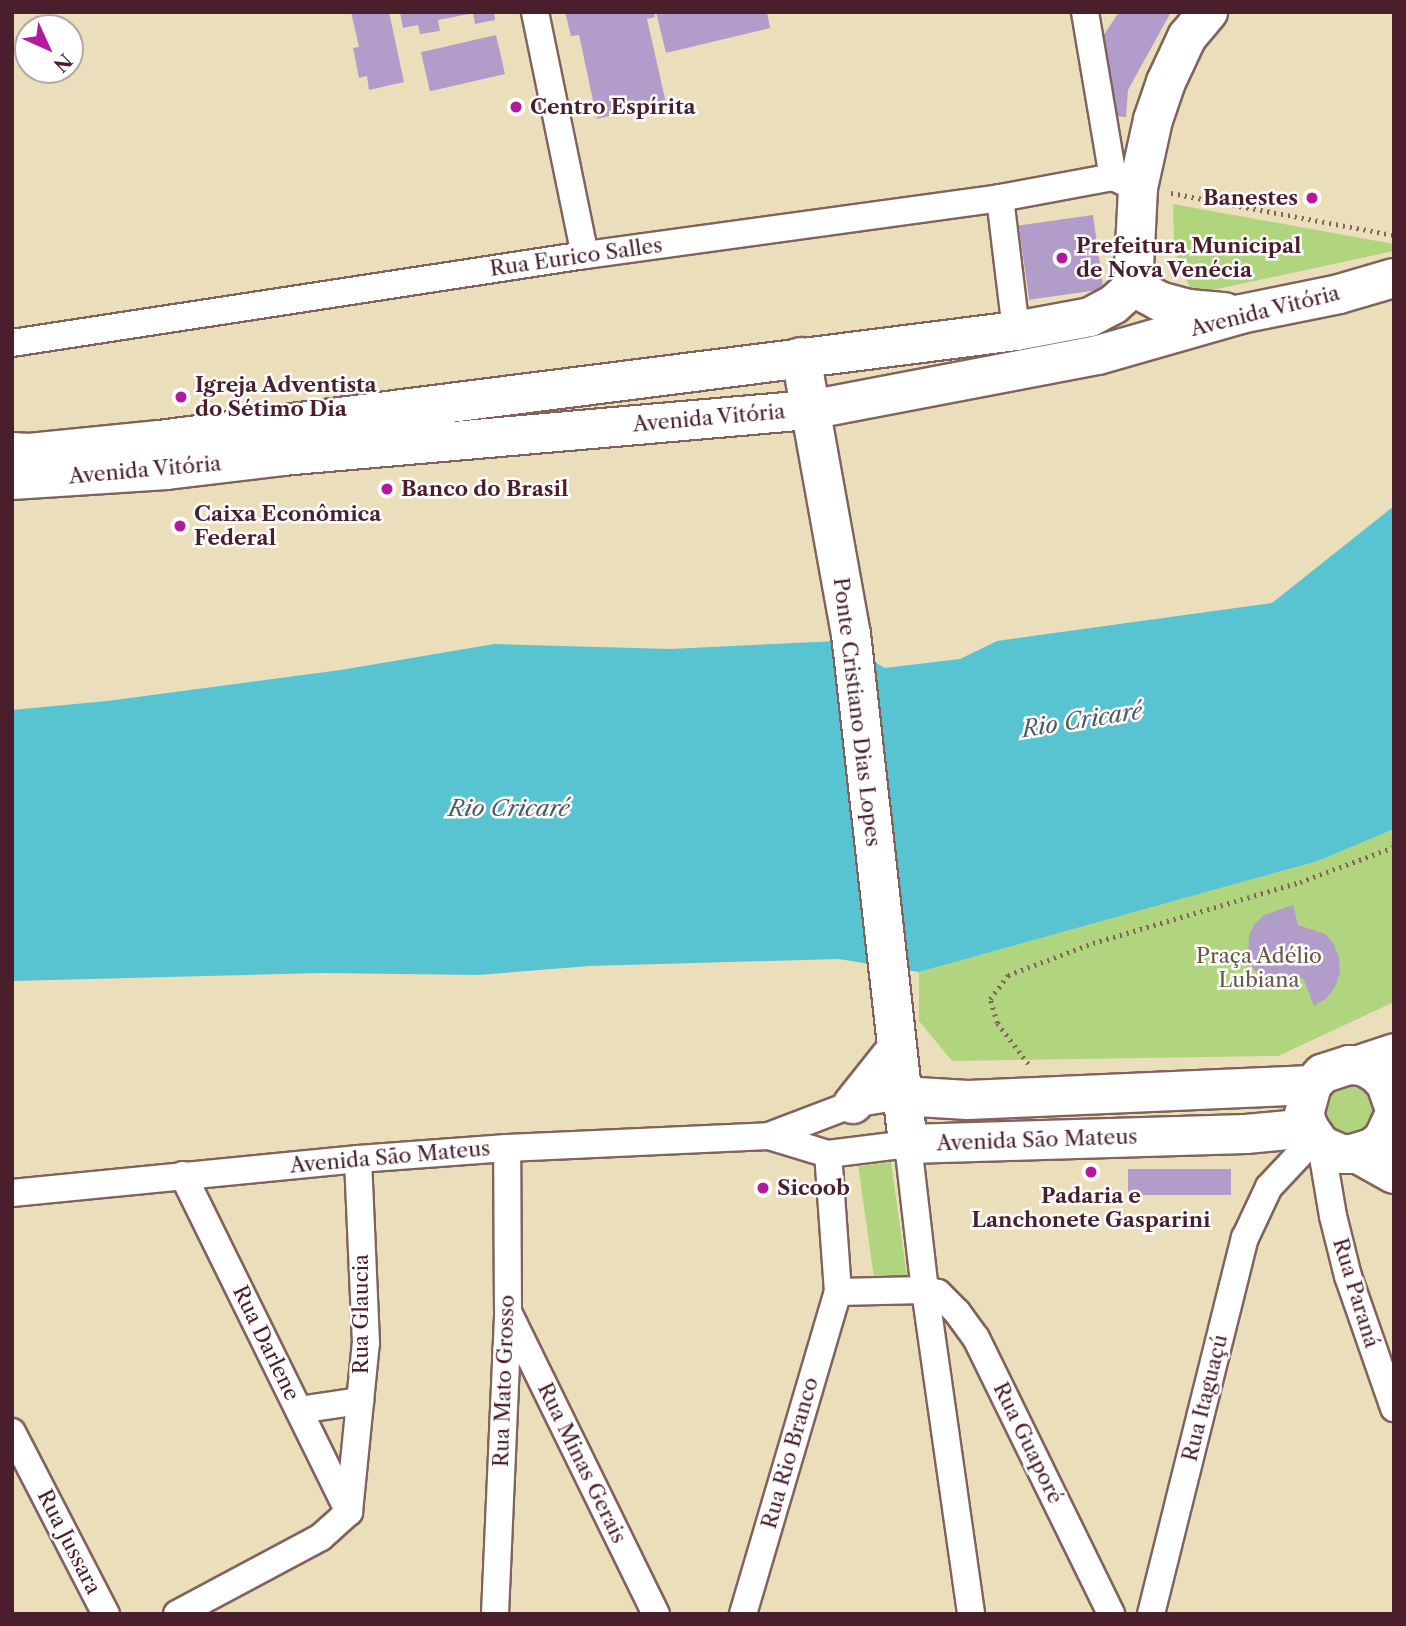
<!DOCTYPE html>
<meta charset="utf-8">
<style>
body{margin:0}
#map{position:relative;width:1406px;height:1626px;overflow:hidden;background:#ebdfbb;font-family:"Libre Caslon Text",serif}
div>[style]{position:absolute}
.green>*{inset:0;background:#b1d57e;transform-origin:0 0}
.water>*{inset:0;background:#58c4d1}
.building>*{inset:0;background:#b29cca;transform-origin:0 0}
.path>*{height:4.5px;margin-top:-2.25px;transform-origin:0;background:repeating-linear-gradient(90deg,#82625d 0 2px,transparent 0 7px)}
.roads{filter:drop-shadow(2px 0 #82625d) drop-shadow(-2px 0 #82625d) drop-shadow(0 2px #82625d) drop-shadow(0 -2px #82625d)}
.minor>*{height:26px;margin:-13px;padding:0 13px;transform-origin:13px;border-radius:13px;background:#fff}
.tertiary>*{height:33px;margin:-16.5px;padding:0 16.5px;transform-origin:16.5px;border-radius:16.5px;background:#fff}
.primary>*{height:38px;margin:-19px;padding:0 19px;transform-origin:19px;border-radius:19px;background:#fff}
.dots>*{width:19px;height:19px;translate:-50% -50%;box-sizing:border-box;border:4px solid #fff;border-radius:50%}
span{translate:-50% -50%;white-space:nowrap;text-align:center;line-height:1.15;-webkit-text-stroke:5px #fff;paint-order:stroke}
.poi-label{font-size:21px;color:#4a1f2b;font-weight:700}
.left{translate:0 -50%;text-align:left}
.right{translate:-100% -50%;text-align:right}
.street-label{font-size:21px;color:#4a1f2b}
.park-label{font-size:21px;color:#695644}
.water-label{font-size:23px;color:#4f5965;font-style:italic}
.frame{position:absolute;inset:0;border:14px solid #4a1f2b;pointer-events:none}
.north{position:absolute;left:14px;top:14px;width:70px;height:70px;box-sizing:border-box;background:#fff;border:2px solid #b7a5aa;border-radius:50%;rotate:135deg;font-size:19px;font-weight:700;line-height:28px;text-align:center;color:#4a1f2b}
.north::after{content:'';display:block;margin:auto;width:24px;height:32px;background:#b5179e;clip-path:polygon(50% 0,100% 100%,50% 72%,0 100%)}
</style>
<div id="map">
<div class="green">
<i style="clip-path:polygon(1173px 204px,1394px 244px,1394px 251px,1194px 294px,1179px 266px,1174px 243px)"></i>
<i style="clip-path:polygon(1394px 829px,1394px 1002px,1278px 1056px,952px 1061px,919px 1021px,919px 972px,1318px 861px)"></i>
<i style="clip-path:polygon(1352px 1082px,1369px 1090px,1378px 1108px,1368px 1134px,1331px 1137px,1320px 1101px,1325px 1093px)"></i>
<i style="left:891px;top:1162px;width:125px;height:33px;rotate:82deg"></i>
</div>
<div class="water">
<i style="clip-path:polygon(1394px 506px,1394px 829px,1318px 861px,919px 972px,839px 959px,590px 966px,478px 975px,323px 973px,12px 981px,12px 710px,107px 701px,341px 670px,494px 644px,670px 649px,838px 641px,885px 668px,960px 659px,997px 641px,1272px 603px)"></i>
</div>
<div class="building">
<i style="clip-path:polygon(351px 12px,389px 12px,404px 82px,369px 90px,367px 76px,359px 78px,353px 48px,359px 47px)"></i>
<i style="clip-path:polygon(400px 12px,469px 12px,469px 14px,438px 20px,440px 31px,420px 34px,418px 25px,403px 28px)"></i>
<i style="clip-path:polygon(473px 12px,494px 12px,495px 20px,475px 24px)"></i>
<i style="clip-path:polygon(565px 12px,654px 12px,655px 17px,647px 19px,666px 103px,597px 119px,579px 35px,571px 36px)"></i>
<i style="clip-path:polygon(656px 12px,767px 12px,770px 28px,666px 53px)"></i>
<i style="clip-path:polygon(1119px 12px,1171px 12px,1128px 90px,1126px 117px,1112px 116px,1099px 42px)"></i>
<i style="left:496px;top:35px;width:40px;height:77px;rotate:77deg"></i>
<i style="left:1093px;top:215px;width:75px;height:75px;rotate:82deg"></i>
<i style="clip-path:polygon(1293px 905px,1298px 925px,1325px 934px,1334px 944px,1339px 958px,1340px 973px,1335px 987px,1327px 998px,1314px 1006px,1303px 978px,1283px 984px,1285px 990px,1273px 987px,1262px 981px,1248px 960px,1249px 935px,1255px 924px,1264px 915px)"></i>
<i style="left:1231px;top:1169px;width:26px;height:103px;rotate:90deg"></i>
</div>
<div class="path">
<i style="left:1171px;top:193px;width:227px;rotate:10.7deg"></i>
<i style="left:1028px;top:1064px;width:51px;rotate:-127.1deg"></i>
<i style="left:997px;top:1023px;width:25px;rotate:-106deg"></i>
<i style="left:990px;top:999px;width:30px;rotate:-53deg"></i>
<i style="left:1008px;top:975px;width:91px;rotate:-20.6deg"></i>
<i style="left:1093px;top:943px;width:216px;rotate:-16.4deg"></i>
<i style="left:1300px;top:882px;width:100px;rotate:-20.4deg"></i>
</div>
<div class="roads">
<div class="minor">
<i style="left:535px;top:12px;width:248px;rotate:78.4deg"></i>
<i style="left:1085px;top:12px;width:167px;rotate:80.4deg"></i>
<i style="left:1000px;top:198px;width:134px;rotate:83.1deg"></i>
<i style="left:12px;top:343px;width:580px;rotate:-8.73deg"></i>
<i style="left:585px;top:255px;width:419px;rotate:-7.8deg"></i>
<i style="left:1000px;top:198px;width:115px;rotate:-10.5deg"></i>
<i style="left:1113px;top:177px;width:27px;rotate:24deg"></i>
<i style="left:769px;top:1136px;width:62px;rotate:17deg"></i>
<i style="left:828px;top:1154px;width:81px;rotate:-7.1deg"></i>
<i style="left:908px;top:1144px;width:147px;rotate:83.4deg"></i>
<i style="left:925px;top:1290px;width:327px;rotate:81.9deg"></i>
<i style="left:1321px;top:1145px;width:72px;rotate:80.4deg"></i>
<i style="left:1333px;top:1216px;width:62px;rotate:76deg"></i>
<i style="left:1348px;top:1276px;width:140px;rotate:70.8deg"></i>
<i style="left:183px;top:1175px;width:376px;rotate:63.8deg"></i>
<i style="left:12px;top:1193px;width:348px;rotate:-5.6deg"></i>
<i style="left:358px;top:1159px;width:149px;rotate:-4.2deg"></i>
<i style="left:507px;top:1148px;width:262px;rotate:-2.6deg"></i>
<i style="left:769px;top:1136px;width:90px;rotate:-20.9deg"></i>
<i style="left:853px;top:1104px;width:49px;rotate:-9.5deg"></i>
<i style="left:838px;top:1292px;width:87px;rotate:-1.3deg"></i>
<i style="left:925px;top:1290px;width:13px;rotate:13deg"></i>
<i style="left:938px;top:1293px;width:27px;rotate:45deg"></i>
<i style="left:957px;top:1312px;width:32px;rotate:54deg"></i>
<i style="left:976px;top:1338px;width:307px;rotate:63.9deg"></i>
<i style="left:509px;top:1314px;width:334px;rotate:63.9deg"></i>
<i style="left:299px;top:1410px;width:62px;rotate:-8.4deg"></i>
<i style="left:12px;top:1432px;width:205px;rotate:62.7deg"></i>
<i style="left:349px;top:1512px;width:170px;rotate:-84.3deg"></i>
<i style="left:366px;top:1343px;width:184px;rotate:-92.5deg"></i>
<i style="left:177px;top:1614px;width:163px;rotate:-28.1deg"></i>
<i style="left:321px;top:1537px;width:38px;rotate:-42deg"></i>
<i style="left:495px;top:1614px;width:302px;rotate:-87.5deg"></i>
<i style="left:508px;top:1312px;width:164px;rotate:-90.3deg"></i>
<i style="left:743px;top:1614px;width:336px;rotate:-73.6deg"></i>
<i style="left:838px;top:1292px;width:138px;rotate:-94.1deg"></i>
<i style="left:1151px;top:1614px;width:388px;rotate:-76deg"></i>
<i style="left:1245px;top:1238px;width:56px;rotate:-64.8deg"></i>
<i style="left:1269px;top:1187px;width:67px;rotate:-46.8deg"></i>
</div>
<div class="tertiary">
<i style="left:1349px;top:1065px;width:47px;rotate:-18.4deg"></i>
</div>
<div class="primary">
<i style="left:1133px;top:287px;width:99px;rotate:-87.1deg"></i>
<i style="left:1138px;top:188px;width:70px;rotate:-77.6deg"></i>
<i style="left:1153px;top:120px;width:40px;rotate:-71.1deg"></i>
<i style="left:1166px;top:82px;width:50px;rotate:-65deg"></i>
<i style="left:1187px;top:37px;width:33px;rotate:-50deg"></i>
<i style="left:1133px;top:287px;width:30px;rotate:28deg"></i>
<i style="left:1159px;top:301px;width:31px;rotate:15deg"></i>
<i style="left:1189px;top:309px;width:36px;rotate:5deg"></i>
<i style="left:801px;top:357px;width:281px;rotate:79.8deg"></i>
<i style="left:851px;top:634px;width:513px;rotate:83.62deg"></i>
<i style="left:908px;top:1144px;width:338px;rotate:-1.7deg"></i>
<i style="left:1246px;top:1134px;width:63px;rotate:-5.4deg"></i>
<i style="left:12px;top:452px;width:17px;rotate:3deg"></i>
<i style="left:29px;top:453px;width:131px;rotate:-5.7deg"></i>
<i style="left:159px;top:440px;width:864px;rotate:-7.25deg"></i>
<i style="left:1016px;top:331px;width:75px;rotate:-10.7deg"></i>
<i style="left:1090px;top:317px;width:26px;rotate:-28deg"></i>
<i style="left:1113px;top:305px;width:27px;rotate:-42deg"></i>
<i style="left:12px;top:480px;width:155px;rotate:-3.7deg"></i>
<i style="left:167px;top:470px;width:116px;rotate:-6.9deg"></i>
<i style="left:282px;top:456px;width:529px;rotate:-4.99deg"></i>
<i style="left:809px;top:410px;width:294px;rotate:-10.8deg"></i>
<i style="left:1098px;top:355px;width:149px;rotate:-16deg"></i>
<i style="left:1241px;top:314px;width:100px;rotate:-11.5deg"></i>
<i style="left:1339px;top:294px;width:57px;rotate:-16.2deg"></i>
<i style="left:901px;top:1096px;width:67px;rotate:3.4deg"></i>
<i style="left:968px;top:1100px;width:344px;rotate:-2.5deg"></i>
<i style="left:853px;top:1104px;width:69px;rotate:-51.5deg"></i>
<i style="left:1394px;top:1107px;width:24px;rotate:-109deg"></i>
<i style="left:1386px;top:1084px;width:13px;rotate:-132deg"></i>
<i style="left:1377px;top:1074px;width:16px;rotate:-150deg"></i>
<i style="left:1363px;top:1066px;width:14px;rotate:-176deg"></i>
<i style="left:1349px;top:1065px;width:28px;rotate:162deg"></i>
<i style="left:1322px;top:1074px;width:15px;rotate:132deg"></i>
<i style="left:1312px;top:1085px;width:30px;rotate:105deg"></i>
<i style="left:1304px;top:1114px;width:15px;rotate:70deg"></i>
<i style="left:1309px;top:1128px;width:21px;rotate:55deg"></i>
<i style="left:1321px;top:1145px;width:22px;rotate:24deg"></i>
<i style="left:1341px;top:1154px;width:11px"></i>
<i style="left:1352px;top:1154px;width:21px;rotate:-17deg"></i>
<i style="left:1372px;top:1148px;width:14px;rotate:-39deg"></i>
<i style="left:1383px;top:1139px;width:26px;rotate:-65deg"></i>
<i style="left:1358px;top:1154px;width:41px;rotate:29.1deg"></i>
</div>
</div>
<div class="dots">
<i style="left:516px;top:107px;background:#b5179e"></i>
<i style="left:1312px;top:198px;background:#b5179e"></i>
<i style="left:1062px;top:258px;background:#b5179e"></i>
<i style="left:181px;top:397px;background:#b5179e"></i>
<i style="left:387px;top:489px;background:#b5179e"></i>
<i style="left:180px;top:526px;background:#b5179e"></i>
<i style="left:1091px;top:1172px;background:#b5179e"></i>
<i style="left:763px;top:1188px;background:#b5179e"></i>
</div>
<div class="poi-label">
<span class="left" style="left:530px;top:107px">Centro Espírita</span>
<span class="right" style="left:1298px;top:198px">Banestes</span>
<span class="left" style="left:1076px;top:258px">Prefeitura Municipal<br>de Nova Venécia</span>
<span class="left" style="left:195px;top:397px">Igreja Adventista<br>do Sétimo Dia</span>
<span class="left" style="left:401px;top:489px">Banco do Brasil</span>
<span class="left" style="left:194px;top:526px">Caixa Econômica<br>Federal</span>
<span class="left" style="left:777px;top:1188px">Sicoob</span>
<span style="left:1091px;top:1208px">Padaria e<br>Lanchonete Gasparini</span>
</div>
<div class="street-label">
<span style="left:576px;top:257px;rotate:-8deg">Rua Eurico Salles</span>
<span style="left:1265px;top:311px;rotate:-14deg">Avenida Vitória</span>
<span style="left:709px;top:418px;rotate:-5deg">Avenida Vitória</span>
<span style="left:145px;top:470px;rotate:-5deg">Avenida Vitória</span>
<span style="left:857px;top:712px;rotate:83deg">Ponte Cristiano Dias Lopes</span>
<span style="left:1037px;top:1140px;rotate:-2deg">Avenida São Mateus</span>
<span style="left:390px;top:1157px;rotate:-5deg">Avenida São Mateus</span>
<span style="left:1356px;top:1293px;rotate:73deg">Rua Paraná</span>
<span style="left:361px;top:1314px;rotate:-90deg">Rua Glaucia</span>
<span style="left:266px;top:1343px;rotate:64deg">Rua Darlene</span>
<span style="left:504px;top:1381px;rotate:-88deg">Rua Mato Grosso</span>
<span style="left:1205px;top:1398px;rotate:-76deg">Rua Itaguaçú</span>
<span style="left:1028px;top:1443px;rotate:64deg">Rua Guaporé</span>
<span style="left:790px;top:1453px;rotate:-74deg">Rua Rio Branco</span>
<span style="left:582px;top:1463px;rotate:64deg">Rua Minas Gerais</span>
<span style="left:69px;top:1542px;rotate:63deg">Rua Jussara</span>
</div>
<div class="park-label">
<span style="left:1259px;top:968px">Praça Adélio<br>Lubiana</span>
</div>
<div class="water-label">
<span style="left:1082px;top:720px;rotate:-9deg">Rio Cricaré</span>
<span style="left:509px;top:808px">Rio Cricaré</span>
</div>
<div class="frame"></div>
<div class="north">N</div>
</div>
